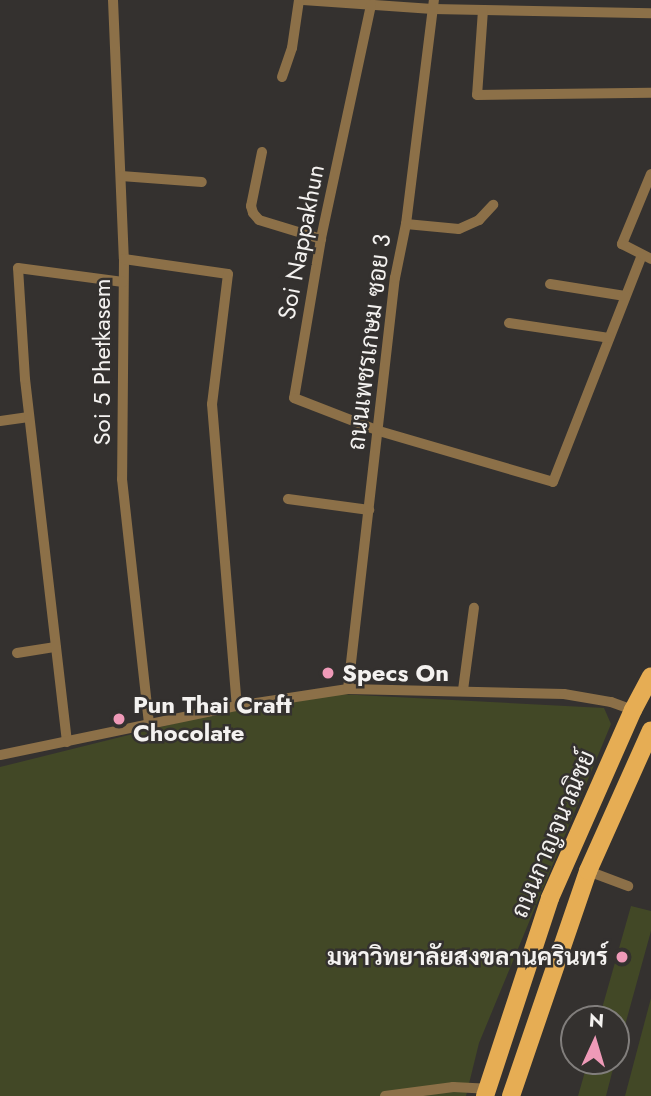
<!DOCTYPE html>
<meta charset="utf-8">
<style>
body{margin:0}
#map{position:relative;width:651px;height:1096px;overflow:hidden;background:#34312f;font-family:Jost,Sarabun,sans-serif}
div>[style]{position:absolute}
.green>*{inset:0;background:#424826}
.minor>*{height:10px;margin:-5px;padding:0 5px;transform-origin:5px;border-radius:5px;background:#8c7048}
.primary>*{height:18px;margin:-9px;padding:0 9px;transform-origin:9px;border-radius:9px;background:#e6ad54}
.dots>*{width:19px;height:19px;translate:-50% -50%;box-sizing:border-box;border:4px solid #34312f;border-radius:50%}
span{translate:-50% -50%;white-space:nowrap;text-align:center;line-height:1.15;-webkit-text-stroke:5px #34312f;paint-order:stroke}
.street-label{font-size:24px;color:#f4f2f0}
.poi-label{font-size:24px;color:#f4f2f0;font-weight:700}
.left{translate:0 -50%;text-align:left}
.right{translate:-100% -50%;text-align:right}
.north{position:absolute;left:560px;top:1005px;width:70px;height:70px;box-sizing:border-box;background:#34312f;border:2px solid #817e7c;border-radius:50%;rotate:4deg;font-size:19px;font-weight:700;line-height:28px;text-align:center;color:#f4f2f0}
.north::after{content:'';display:block;margin:auto;width:24px;height:32px;background:#ef9ab8;clip-path:polygon(50% 0,100% 100%,50% 72%,0 100%)}
</style>
<div id="map">
<div class="green">
<i style="clip-path:polygon(338px 694px,604px 708px,611px 724px,479px 1043px,466px 1096px,0 1096px,0 767px,205px 716px)"></i>
<i style="clip-path:polygon(631px 906px,651px 911px,651px 931px,616px 1058px,616px 1019px,599px 1019px)"></i>
<i style="clip-path:polygon(651px 998px,651px 1096px,625px 1096px)"></i>
<i style="clip-path:polygon(588px 1061px,615px 1061px,606px 1096px,578px 1096px)"></i>
</div>
<div class="minor">
<i style="left:113px;top:0;width:259px;rotate:87.6deg"></i>
<i style="left:124px;top:259px;width:220px;rotate:90.5deg"></i>
<i style="left:122px;top:479px;width:246px;rotate:83.7deg"></i>
<i style="left:303px;top:0;width:130px;rotate:4deg"></i>
<i style="left:433px;top:9px;width:218px;rotate:1.1deg"></i>
<i style="left:371px;top:5px;width:239px;rotate:102.1deg"></i>
<i style="left:321px;top:239px;width:161px;rotate:99.6deg"></i>
<i style="left:294px;top:398px;width:91px;rotate:21.2deg"></i>
<i style="left:379px;top:431px;width:181px;rotate:16.3deg"></i>
<i style="left:553px;top:482px;width:244px;rotate:-68.6deg"></i>
<i style="left:483px;top:10px;width:85px;rotate:94deg"></i>
<i style="left:477px;top:95px;width:174px;rotate:-0.7deg"></i>
<i style="left:282px;top:77px;width:31px;rotate:-71deg"></i>
<i style="left:292px;top:48px;width:49px;rotate:-81.7deg"></i>
<i style="left:262px;top:152px;width:55px;rotate:101.5deg"></i>
<i style="left:251px;top:206px;width:7px;rotate:74deg"></i>
<i style="left:253px;top:213px;width:9px;rotate:49deg"></i>
<i style="left:259px;top:220px;width:65px;rotate:17deg"></i>
<i style="left:651px;top:174px;width:76px;rotate:112.5deg"></i>
<i style="left:622px;top:244px;width:33px;rotate:27deg"></i>
<i style="left:121px;top:176px;width:81px;rotate:4.2deg"></i>
<i style="left:406px;top:224px;width:53px;rotate:5.4deg"></i>
<i style="left:459px;top:229px;width:22px;rotate:-24deg"></i>
<i style="left:479px;top:220px;width:21px;rotate:-47deg"></i>
<i style="left:124px;top:259px;width:105px;rotate:8.2deg"></i>
<i style="left:228px;top:274px;width:131px;rotate:97deg"></i>
<i style="left:212px;top:404px;width:303px;rotate:85.3deg"></i>
<i style="left:550px;top:284px;width:76px;rotate:9.1deg"></i>
<i style="left:509px;top:323px;width:101px;rotate:8.5deg"></i>
<i style="left:0;top:421px;width:29px;rotate:-8deg"></i>
<i style="left:288px;top:499px;width:82px;rotate:7.7deg"></i>
<i style="left:17px;top:653px;width:39px;rotate:-9deg"></i>
<i style="left:348px;top:689px;width:414px;rotate:-83.5deg"></i>
<i style="left:395px;top:278px;width:55px;rotate:-78.5deg"></i>
<i style="left:406px;top:224px;width:226px;rotate:-82.9deg"></i>
<i style="left:463px;top:690px;width:83px;rotate:-82.4deg"></i>
<i style="left:67px;top:742px;width:365px;rotate:-96.6deg"></i>
<i style="left:25px;top:379px;width:111px;rotate:-93.6deg"></i>
<i style="left:18px;top:268px;width:106px;rotate:7.6deg"></i>
<i style="left:0;top:755px;width:242px;rotate:-11.7deg"></i>
<i style="left:237px;top:706px;width:112px;rotate:-8.7deg"></i>
<i style="left:348px;top:689px;width:216px;rotate:1.3deg"></i>
<i style="left:564px;top:694px;width:48px;rotate:9.7deg"></i>
<i style="left:611px;top:702px;width:23px;rotate:20deg"></i>
<i style="left:588px;top:871px;width:43px;rotate:20.6deg"></i>
<i style="left:385px;top:1096px;width:69px;rotate:-7.5deg"></i>
<i style="left:453px;top:1087px;width:34px;rotate:3deg"></i>
</div>
<div class="primary">
<i style="left:485px;top:1096px;width:208px;rotate:-71.8deg"></i>
<i style="left:550px;top:898px;width:206px;rotate:-66.2deg"></i>
<i style="left:633px;top:710px;width:38px;rotate:-62deg"></i>
<i style="left:511px;top:1096px;width:238px;rotate:-71.1deg"></i>
<i style="left:588px;top:871px;width:154px;rotate:-65.9deg"></i>
</div>
<div class="dots">
<i style="left:328px;top:673px;background:#ef9ab8"></i>
<i style="left:119px;top:719px;background:#ef9ab8"></i>
<i style="left:622px;top:957px;background:#ef9ab8"></i>
</div>
<div class="street-label">
<span style="left:301px;top:242px;rotate:-79deg">Soi Nappakhun</span>
<span style="left:369px;top:342px;rotate:-83deg">ถนนเพชรเกษม ซอย 3</span>
<span style="left:102px;top:362px;rotate:-90deg">Soi 5 Phetkasem</span>
<span style="left:553px;top:834px;rotate:-67deg">ถนนกาญจนวณิชย์</span>
</div>
<div class="poi-label">
<span class="left" style="left:342px;top:673px">Specs On</span>
<span class="left" style="left:133px;top:719px">Pun Thai Craft<br>Chocolate</span>
<span class="right" style="left:608px;top:957px">มหาวิทยาลัยสงขลานครินทร์</span>
</div>
<div class="north">N</div>
</div>
